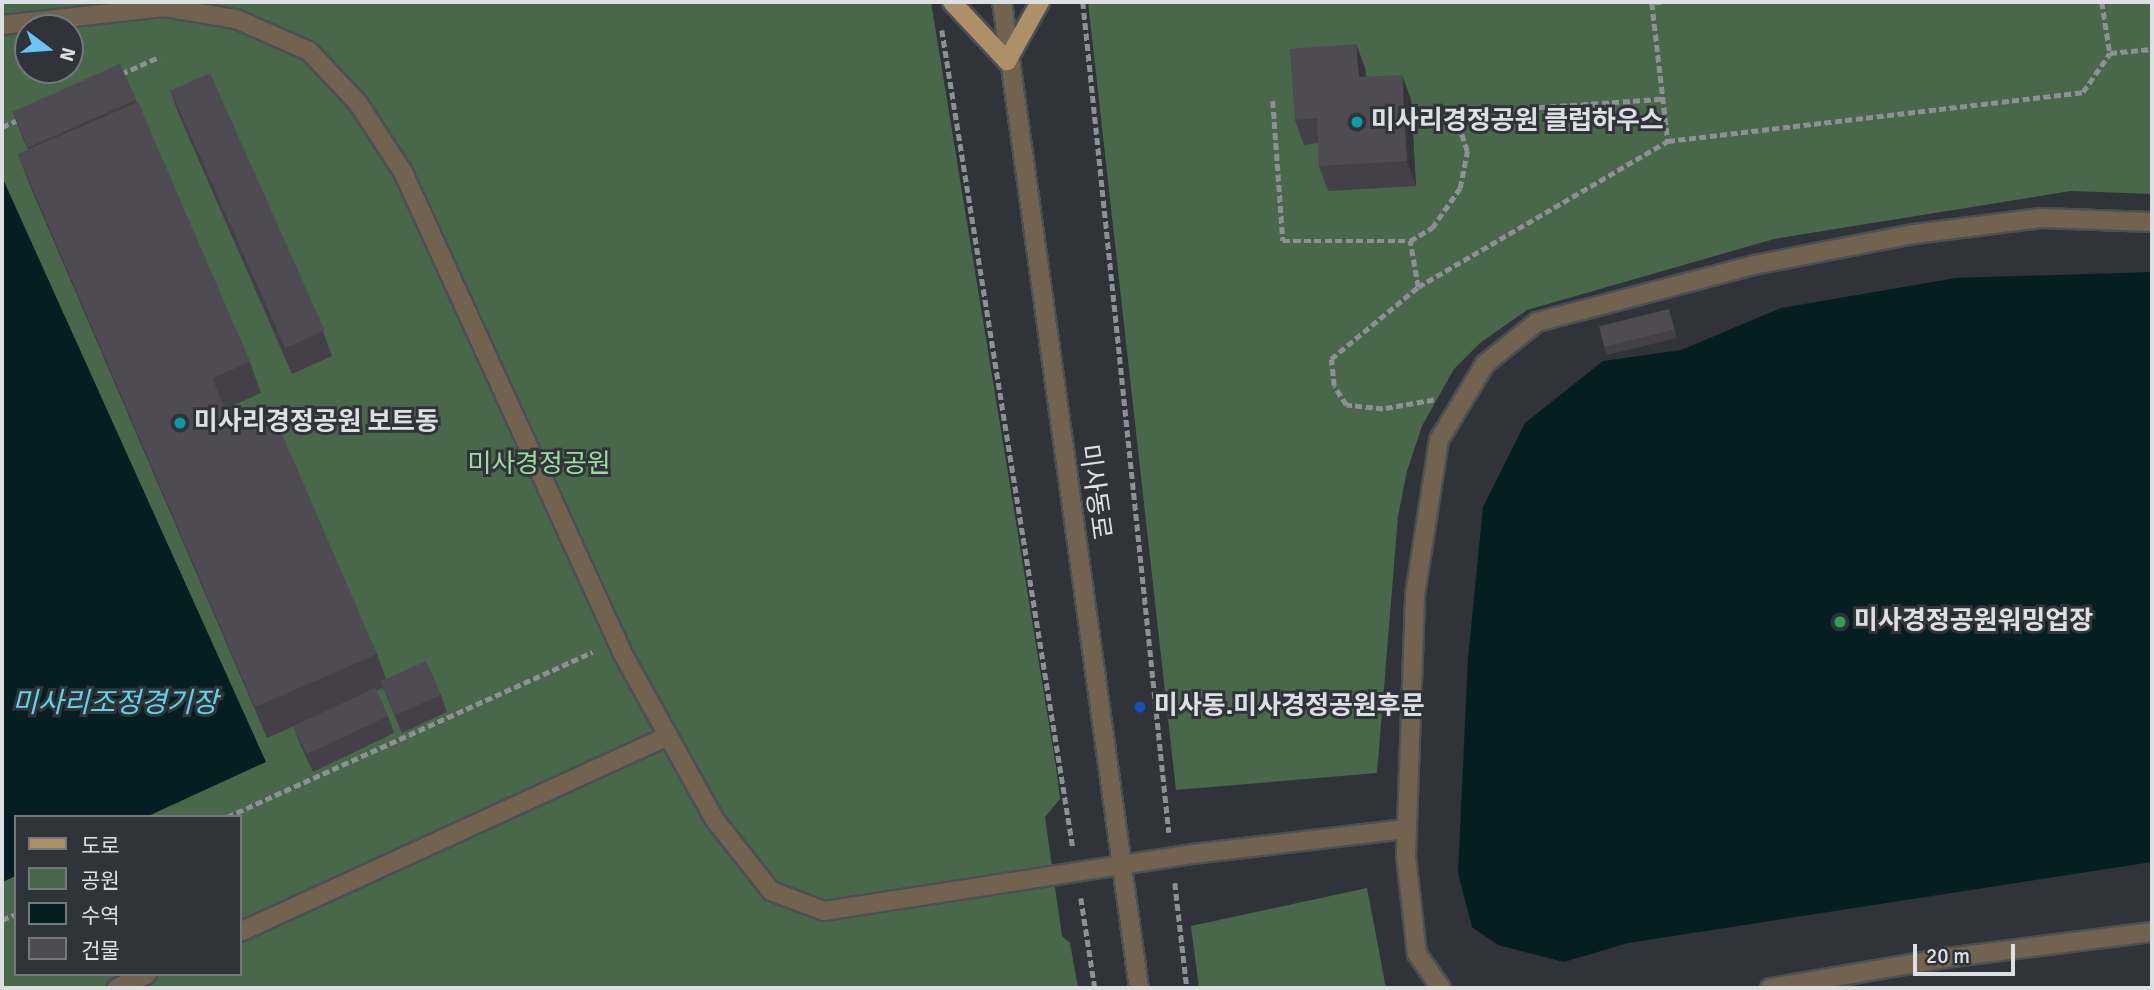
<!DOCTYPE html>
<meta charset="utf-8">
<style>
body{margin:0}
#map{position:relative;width:2154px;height:990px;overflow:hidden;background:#303339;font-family:Signika,"Noto Sans KR",sans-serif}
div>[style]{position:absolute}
.green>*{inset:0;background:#49674a}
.water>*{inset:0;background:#051e21}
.path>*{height:4.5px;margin-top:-2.25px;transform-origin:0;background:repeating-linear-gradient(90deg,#8d9094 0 7px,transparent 0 10.5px)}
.roads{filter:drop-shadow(2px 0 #4c4f54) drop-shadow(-2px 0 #4c4f54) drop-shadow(0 2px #4c4f54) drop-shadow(0 -2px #4c4f54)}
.service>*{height:18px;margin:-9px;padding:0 9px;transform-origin:9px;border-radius:9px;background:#71634f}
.tertiary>*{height:18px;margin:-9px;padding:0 9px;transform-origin:9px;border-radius:9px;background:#71634f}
.primary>*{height:18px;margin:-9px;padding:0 9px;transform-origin:9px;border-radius:9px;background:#ad9067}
.wall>*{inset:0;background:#434147}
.shaded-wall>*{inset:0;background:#373539}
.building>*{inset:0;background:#4e4c52;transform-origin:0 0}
.dots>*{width:19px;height:19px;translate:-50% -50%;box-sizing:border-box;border:4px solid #303339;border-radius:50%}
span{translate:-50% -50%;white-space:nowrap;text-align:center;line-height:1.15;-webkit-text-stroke:6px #303339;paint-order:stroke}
.poi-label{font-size:26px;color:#dde0e3;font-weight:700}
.left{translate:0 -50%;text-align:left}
.park-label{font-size:26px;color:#9cdc9f}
.street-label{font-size:26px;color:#dde0e3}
.water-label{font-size:28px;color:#5fd4e5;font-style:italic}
.frame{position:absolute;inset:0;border:4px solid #dde0e3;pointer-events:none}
.legend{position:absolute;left:14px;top:815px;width:228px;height:161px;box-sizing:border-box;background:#303339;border:2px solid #75787d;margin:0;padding:9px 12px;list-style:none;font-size:21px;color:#dde0e3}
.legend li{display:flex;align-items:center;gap:14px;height:35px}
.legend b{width:35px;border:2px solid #75787d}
.north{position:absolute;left:14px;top:14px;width:70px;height:70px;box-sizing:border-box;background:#303339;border:2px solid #75787d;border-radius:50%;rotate:106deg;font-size:19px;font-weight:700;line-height:28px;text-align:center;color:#dde0e3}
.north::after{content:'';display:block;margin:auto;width:24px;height:32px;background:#69c4f1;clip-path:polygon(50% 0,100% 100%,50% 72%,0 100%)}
.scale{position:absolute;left:1913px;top:944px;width:102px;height:32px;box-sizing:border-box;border:4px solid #dde0e3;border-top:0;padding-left:9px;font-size:21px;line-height:24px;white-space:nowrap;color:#dde0e3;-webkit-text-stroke:5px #303339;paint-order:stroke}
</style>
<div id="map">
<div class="green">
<i style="clip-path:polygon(evenodd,2px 2px,931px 2px,1056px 767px,1060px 799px,1045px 817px,1062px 936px,1070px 943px,1078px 988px,2px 988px,2px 2px,28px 28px,70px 28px,70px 70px,28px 70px,28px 28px,2px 2px,16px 817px,240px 817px,240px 974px,16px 974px,16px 817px)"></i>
<i style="clip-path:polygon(1088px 2px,2152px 2px,2152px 194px,2071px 191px,1774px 239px,1527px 310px,1480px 343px,1454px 369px,1422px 426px,1407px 471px,1398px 516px,1377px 773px,1176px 790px)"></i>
<i style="clip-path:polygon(1367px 888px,1386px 988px,1199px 988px,1191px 926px)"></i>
</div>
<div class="water">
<i style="clip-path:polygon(2px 177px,266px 762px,146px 817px,16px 817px,16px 876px,2px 882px)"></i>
<i style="clip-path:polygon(2152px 272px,2152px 862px,1628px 943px,1564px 962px,1498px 945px,1472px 927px,1458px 873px,1468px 658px,1483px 507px,1525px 423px,1603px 361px,1681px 350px,1781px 308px,1956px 278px)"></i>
</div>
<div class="path">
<i style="left:1083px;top:2px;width:835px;rotate:84.09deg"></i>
<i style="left:1662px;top:2px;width:10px;rotate:174deg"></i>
<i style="left:1652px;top:3px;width:139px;rotate:83.4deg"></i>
<i style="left:2102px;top:2px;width:52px;rotate:81.1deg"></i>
<i style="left:942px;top:30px;width:828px;rotate:80.9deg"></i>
<i style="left:121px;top:74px;width:42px;rotate:-24.1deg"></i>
<i style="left:1273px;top:101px;width:140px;rotate:85.9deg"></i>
<i style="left:1283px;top:241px;width:127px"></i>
<i style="left:2px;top:127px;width:20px;rotate:-24deg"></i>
<i style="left:1418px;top:287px;width:47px;rotate:-99.9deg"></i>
<i style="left:1410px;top:241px;width:26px;rotate:-31deg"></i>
<i style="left:1432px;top:228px;width:49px;rotate:-55deg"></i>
<i style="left:1460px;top:188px;width:38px;rotate:-79deg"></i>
<i style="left:1467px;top:151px;width:40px;rotate:-108deg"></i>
<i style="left:1455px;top:113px;width:208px;rotate:-3.9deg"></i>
<i style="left:1434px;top:400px;width:52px;rotate:170deg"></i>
<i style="left:1383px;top:409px;width:37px;rotate:-174deg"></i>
<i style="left:1346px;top:405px;width:22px;rotate:-122deg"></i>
<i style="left:1334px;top:386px;width:27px;rotate:-96deg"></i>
<i style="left:1331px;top:359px;width:113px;rotate:-39.6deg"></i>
<i style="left:1418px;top:287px;width:290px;rotate:-30.3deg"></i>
<i style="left:1668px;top:141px;width:418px;rotate:-6.7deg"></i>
<i style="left:2083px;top:92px;width:47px;rotate:-55.3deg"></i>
<i style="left:2110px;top:53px;width:42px;rotate:-5.4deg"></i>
<i style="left:227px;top:817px;width:401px;rotate:-24.3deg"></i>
<i style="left:1175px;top:883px;width:106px;rotate:83.5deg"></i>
<i style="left:1081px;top:898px;width:91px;rotate:81.2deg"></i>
<i style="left:2px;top:920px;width:15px;rotate:-23deg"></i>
</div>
<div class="roads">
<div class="service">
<i style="left:2px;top:25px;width:163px;rotate:-6.3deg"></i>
<i style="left:164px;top:7px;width:73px;rotate:9.5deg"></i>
<i style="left:236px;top:19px;width:80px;rotate:23.7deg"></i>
<i style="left:309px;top:51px;width:71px;rotate:46.7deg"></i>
<i style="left:358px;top:103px;width:82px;rotate:56.9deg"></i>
<i style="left:403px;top:172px;width:532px;rotate:65.46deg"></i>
<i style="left:624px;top:656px;width:188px;rotate:61deg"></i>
<i style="left:715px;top:820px;width:90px;rotate:51.7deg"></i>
<i style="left:771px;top:891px;width:57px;rotate:20.7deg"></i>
<i style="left:824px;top:911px;width:373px;rotate:-8.8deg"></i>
<i style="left:1193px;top:854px;width:215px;rotate:-6.7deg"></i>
<i style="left:240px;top:932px;width:471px;rotate:-24.6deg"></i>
<i style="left:117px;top:988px;width:33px;rotate:-25deg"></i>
<i style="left:1441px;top:988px;width:42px;rotate:-125.2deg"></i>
<i style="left:1417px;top:954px;width:99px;rotate:-96.4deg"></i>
<i style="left:1406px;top:856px;width:261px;rotate:-88deg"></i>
<i style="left:1415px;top:595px;width:157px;rotate:-81.2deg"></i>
<i style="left:1439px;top:440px;width:89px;rotate:-58.8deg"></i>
<i style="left:1485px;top:364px;width:67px;rotate:-38.9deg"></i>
<i style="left:1537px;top:322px;width:224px;rotate:-14.7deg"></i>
<i style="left:1754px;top:265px;width:163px;rotate:-11deg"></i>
<i style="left:1914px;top:234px;width:128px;rotate:-7.2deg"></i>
<i style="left:2041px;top:218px;width:111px;rotate:2.1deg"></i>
<i style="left:1770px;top:988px;width:179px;rotate:-9.7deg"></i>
<i style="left:1946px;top:958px;width:208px;rotate:-7.2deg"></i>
</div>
<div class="tertiary">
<i style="left:1002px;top:2px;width:995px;rotate:82.09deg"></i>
</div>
<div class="primary">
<i style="left:952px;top:2px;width:81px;rotate:47deg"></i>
<i style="left:1007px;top:61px;width:68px;rotate:-60.8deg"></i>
</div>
</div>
<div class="wall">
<i style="clip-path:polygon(1356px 44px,1365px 68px,1366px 76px,1411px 99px,1416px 186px,1328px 191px,1319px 166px,1318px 143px,1304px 145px,1295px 120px)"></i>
<i style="clip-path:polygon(120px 64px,250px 362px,261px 393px,225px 409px,231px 423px,377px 654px,386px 679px,441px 695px,447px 712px,402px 733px,383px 688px,376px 691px,388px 716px,394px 733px,313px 772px,300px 744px,294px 727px,306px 721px,267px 738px,30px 186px,18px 154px,28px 150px,13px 114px)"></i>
<i style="clip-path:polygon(170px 90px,323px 331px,332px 356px,292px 374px,179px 115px)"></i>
<i style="clip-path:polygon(1672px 318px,1677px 338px,1607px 355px,1604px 347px)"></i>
</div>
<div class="shaded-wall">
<i style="clip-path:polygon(1356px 44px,1365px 68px,1368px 102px,1359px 77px)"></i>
<i style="clip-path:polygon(1402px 75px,1411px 99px,1416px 186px,1407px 161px)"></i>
</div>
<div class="building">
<i style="clip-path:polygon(1356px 44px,1359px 77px,1402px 75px,1407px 161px,1319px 166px,1317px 118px,1295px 120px,1290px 49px)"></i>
<i style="left:120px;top:64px;width:39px;height:118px;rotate:66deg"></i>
<i style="left:210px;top:73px;width:282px;height:43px;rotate:66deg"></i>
<i style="clip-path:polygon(138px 102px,250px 362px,212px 378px,231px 423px,270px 406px,377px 654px,255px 707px,18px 154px)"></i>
<i style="left:1669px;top:309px;width:21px;height:72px;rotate:76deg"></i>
<i style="left:426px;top:661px;width:37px;height:50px;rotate:66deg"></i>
<i style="left:375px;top:688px;width:31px;height:90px;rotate:65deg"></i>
</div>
<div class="dots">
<i style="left:1357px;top:122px;background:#0f9aa8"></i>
<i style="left:180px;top:423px;background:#0f9aa8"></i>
<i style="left:1840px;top:622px;background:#2e9e5b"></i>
<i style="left:1140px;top:707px;background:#1a4fb4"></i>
</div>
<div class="poi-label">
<span class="left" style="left:1371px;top:122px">미사리경정공원 클럽하우스</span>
<span class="left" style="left:194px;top:423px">미사리경정공원 보트동</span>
<span class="left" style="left:1854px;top:622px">미사경정공원워밍업장</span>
<span class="left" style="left:1154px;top:707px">미사동.미사경정공원후문</span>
</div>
<div class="park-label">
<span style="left:539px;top:465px">미사경정공원</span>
</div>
<div class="street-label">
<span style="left:1094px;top:492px;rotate:82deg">미사동로</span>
</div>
<div class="water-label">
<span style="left:115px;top:703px">미사리조정경기장</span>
</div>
<div class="frame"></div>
<ul class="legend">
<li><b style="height:9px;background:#ad9067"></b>도로</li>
<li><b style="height:19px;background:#49674a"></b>공원</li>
<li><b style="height:19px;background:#051e21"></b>수역</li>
<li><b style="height:19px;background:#4e4c52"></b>건물</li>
</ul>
<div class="north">N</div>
<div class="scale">20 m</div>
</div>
